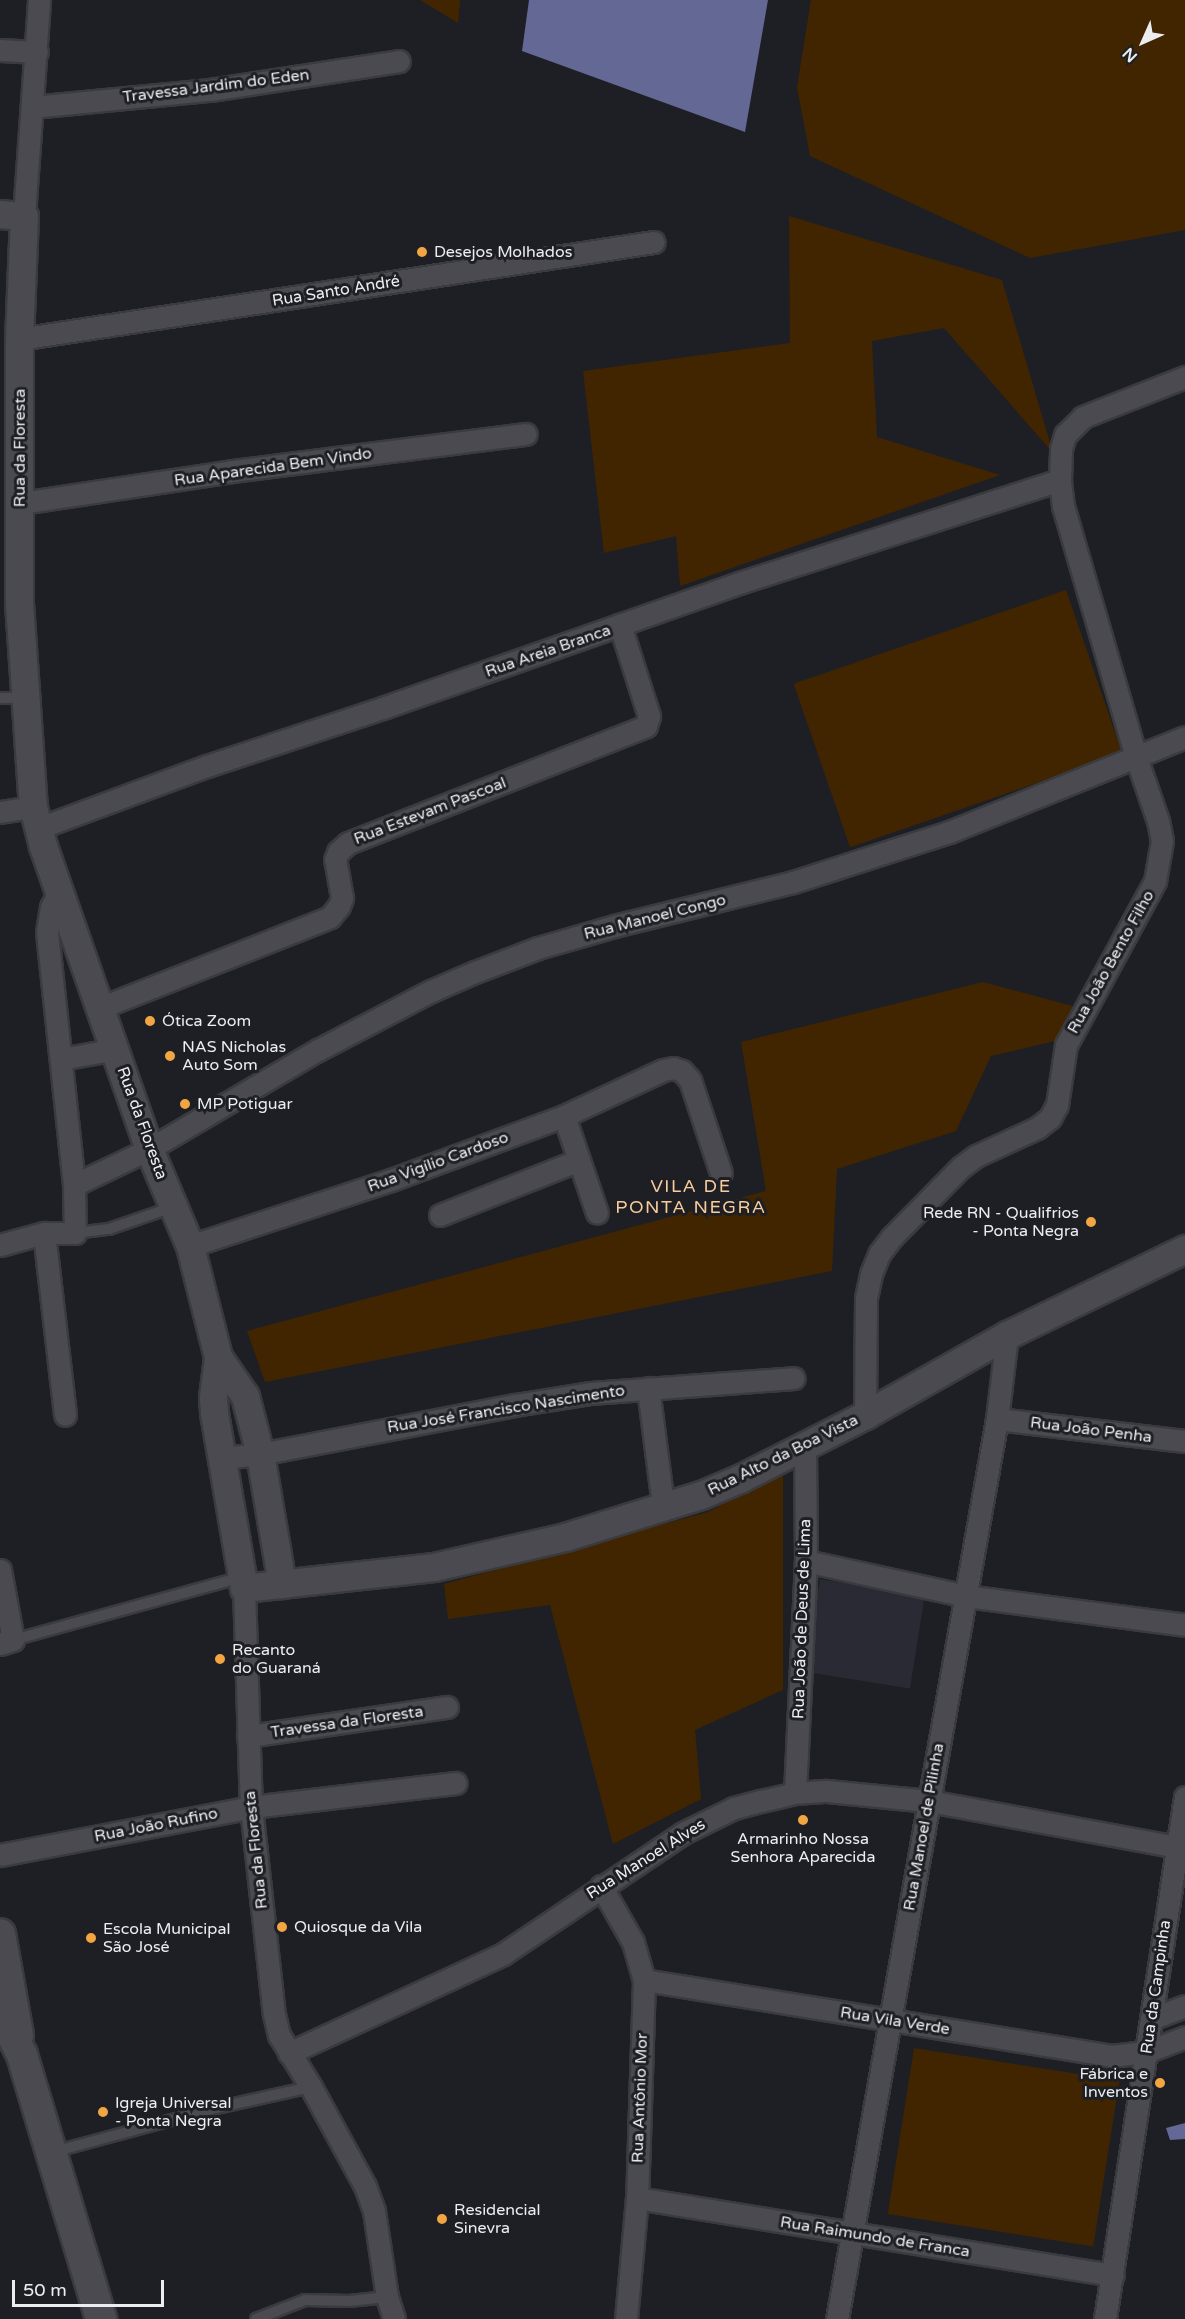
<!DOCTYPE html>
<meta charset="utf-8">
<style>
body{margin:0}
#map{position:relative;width:1185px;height:2319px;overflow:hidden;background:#1e1f24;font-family:"Varela Round",sans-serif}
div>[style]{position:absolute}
.built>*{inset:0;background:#292a34;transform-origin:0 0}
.green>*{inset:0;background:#402500;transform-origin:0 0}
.water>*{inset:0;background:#636895}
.roads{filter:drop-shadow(2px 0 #3a3b3f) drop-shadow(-2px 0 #3a3b3f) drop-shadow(0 2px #3a3b3f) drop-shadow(0 -2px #3a3b3f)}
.service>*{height:10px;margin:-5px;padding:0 5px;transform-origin:5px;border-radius:5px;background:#4a4a50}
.minor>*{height:21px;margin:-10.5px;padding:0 10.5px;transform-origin:10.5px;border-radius:10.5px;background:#4a4a50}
.tertiary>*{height:27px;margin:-13.5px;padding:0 13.5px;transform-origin:13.5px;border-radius:13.5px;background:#4a4a50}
.secondary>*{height:30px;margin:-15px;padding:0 15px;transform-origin:15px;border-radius:15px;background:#4a4a50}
.dots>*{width:16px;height:16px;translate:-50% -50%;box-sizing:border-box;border:3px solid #1e1f24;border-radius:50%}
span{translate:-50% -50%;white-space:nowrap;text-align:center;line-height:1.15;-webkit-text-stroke:6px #1e1f24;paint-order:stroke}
.street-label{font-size:16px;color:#ecedf0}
.poi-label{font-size:16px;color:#ecedf0}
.left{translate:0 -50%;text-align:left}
.right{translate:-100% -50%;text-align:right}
.neighbourhood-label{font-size:18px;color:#f8cc9c;letter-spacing:1.5px}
.north{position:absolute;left:1113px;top:12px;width:60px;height:60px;-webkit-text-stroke:4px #1e1f24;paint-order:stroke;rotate:225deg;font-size:16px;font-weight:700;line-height:24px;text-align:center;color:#ecedf0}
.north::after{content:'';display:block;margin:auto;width:21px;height:27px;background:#ecedf0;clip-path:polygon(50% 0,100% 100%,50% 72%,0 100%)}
.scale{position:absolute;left:12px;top:2280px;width:152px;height:27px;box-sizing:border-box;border:3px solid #ecedf0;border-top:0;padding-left:8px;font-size:18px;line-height:21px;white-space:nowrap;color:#ecedf0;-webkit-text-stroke:4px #1e1f24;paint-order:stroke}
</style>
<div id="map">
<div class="built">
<i style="left:820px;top:1579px;width:106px;height:94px;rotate:9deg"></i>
</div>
<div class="green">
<i style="clip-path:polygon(420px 0,460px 0,458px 23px)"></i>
<i style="clip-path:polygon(811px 0,1185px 0,1185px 230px,1030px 258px,810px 156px,797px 87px)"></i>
<i style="clip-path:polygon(789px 216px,1002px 280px,1053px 453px,944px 328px,872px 341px,877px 437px,1000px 475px,680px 586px,676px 536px,604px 553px,583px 371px,790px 343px)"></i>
<i style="left:1066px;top:590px;width:173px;height:288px;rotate:71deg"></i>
<i style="clip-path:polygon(983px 982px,1076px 1007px,1055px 1041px,991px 1056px,956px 1131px,837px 1169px,832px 1271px,265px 1382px,247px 1331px,766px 1191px,741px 1042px)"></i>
<i style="clip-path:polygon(783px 1472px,783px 1690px,695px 1730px,701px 1799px,613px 1844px,550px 1605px,448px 1619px,444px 1584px,708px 1512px)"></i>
<i style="left:914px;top:2048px;width:208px;height:168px;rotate:9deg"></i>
</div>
<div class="water">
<i style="clip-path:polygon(529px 0,768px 0,745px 132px,522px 51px)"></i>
<i style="clip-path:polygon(1185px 2123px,1185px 2139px,1170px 2140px,1166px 2128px)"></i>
</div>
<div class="roads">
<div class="service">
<i style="left:0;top:698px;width:24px"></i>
<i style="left:75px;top:1233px;width:34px;rotate:-7deg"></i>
<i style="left:109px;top:1229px;width:68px;rotate:-19deg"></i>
<i style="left:13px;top:1640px;width:237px;rotate:-15.4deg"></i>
<i style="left:53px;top:2152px;width:169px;rotate:-15.1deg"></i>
<i style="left:216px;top:2108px;width:97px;rotate:-12.5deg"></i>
<i style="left:256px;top:2319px;width:53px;rotate:-21.2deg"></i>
<i style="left:305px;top:2300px;width:44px;rotate:1.3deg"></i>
<i style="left:349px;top:2301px;width:38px;rotate:-6deg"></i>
</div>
<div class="minor">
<i style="left:0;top:50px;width:37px;rotate:3deg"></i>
<i style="left:32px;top:107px;width:179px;rotate:-5.5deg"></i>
<i style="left:210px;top:90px;width:191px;rotate:-8.7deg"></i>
<i style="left:24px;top:216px;width:217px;rotate:-86deg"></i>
<i style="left:19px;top:339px;width:642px;rotate:-8.69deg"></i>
<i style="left:21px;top:503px;width:213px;rotate:-8.6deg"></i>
<i style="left:232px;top:471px;width:296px;rotate:-7.2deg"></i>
<i style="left:0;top:812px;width:33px;rotate:-9deg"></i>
<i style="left:39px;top:828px;width:179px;rotate:-20.3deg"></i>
<i style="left:207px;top:766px;width:188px;rotate:-18.3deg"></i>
<i style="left:385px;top:707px;width:378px;rotate:-19.3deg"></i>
<i style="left:742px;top:582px;width:334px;rotate:-17.8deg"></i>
<i style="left:102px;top:1007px;width:245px;rotate:-21.5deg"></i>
<i style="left:330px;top:917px;width:14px;rotate:-51deg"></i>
<i style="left:339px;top:906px;width:9px;rotate:-69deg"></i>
<i style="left:342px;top:898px;width:39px;rotate:-100deg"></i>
<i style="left:335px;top:860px;width:9px;rotate:-69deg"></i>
<i style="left:338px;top:852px;width:13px;rotate:-42deg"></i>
<i style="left:348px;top:843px;width:320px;rotate:-21.4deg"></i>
<i style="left:646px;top:726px;width:10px;rotate:-73deg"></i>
<i style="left:649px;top:716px;width:96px;rotate:-107.7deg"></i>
<i style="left:61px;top:1059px;width:56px;rotate:-10.3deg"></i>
<i style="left:564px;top:1116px;width:102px;rotate:71.2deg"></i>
<i style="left:74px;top:1185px;width:83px;rotate:-25.6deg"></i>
<i style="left:149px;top:1149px;width:196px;rotate:-30.4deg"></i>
<i style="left:318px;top:1050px;width:127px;rotate:-27.6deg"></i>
<i style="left:431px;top:991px;width:48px;rotate:-23.4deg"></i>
<i style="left:475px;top:972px;width:67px;rotate:-20.9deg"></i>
<i style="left:538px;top:948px;width:79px;rotate:-16.1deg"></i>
<i style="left:614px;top:926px;width:184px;rotate:-13.8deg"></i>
<i style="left:793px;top:882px;width:164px;rotate:-17.8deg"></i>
<i style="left:949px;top:832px;width:254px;rotate:-21.9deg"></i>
<i style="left:440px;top:1215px;width:149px;rotate:-21.6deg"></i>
<i style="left:44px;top:1233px;width:183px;rotate:83.4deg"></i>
<i style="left:0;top:1245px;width:46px;rotate:-15.3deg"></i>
<i style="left:44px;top:1233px;width:31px"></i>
<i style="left:75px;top:1233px;width:48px;rotate:-91.2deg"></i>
<i style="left:74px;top:1185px;width:254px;rotate:-96.1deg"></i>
<i style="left:47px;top:932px;width:25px;rotate:-81deg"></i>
<i style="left:51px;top:907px;width:18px;rotate:-61deg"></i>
<i style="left:190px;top:1246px;width:212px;rotate:-18.2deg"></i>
<i style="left:391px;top:1180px;width:184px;rotate:-20.3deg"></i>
<i style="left:564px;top:1116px;width:109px;rotate:-24.9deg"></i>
<i style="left:663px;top:1070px;width:10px;rotate:-11deg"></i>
<i style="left:673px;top:1068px;width:9px;rotate:18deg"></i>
<i style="left:682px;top:1071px;width:12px;rotate:48deg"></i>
<i style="left:690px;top:1080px;width:98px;rotate:71.6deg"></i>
<i style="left:648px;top:1388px;width:118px;rotate:82.7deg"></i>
<i style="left:865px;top:1415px;width:117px;rotate:-89.5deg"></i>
<i style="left:866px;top:1298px;width:25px;rotate:-78deg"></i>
<i style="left:871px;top:1274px;width:22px;rotate:-68deg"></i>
<i style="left:879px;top:1254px;width:21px;rotate:-53deg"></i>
<i style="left:892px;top:1237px;width:98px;rotate:-45.4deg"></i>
<i style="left:961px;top:1167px;width:19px;rotate:-36deg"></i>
<i style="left:976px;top:1156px;width:67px;rotate:-24.7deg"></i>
<i style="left:1037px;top:1128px;width:16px;rotate:-38deg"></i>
<i style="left:1050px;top:1118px;width:15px;rotate:-62deg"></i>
<i style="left:1057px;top:1105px;width:61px;rotate:-81.5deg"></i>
<i style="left:1066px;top:1045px;width:187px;rotate:-61.5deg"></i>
<i style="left:1155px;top:881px;width:41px;rotate:-80.1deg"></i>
<i style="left:1162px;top:841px;width:20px;rotate:-101deg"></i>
<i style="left:1158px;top:821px;width:68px;rotate:-109deg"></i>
<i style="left:1136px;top:757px;width:261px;rotate:-106.2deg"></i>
<i style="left:1063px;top:506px;width:26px;rotate:-97deg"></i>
<i style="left:1060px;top:480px;width:31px;rotate:-88deg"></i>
<i style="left:1061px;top:449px;width:15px;rotate:-74deg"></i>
<i style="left:1065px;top:435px;width:25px;rotate:-45deg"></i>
<i style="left:1083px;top:417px;width:110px;rotate:-21.4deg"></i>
<i style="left:997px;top:1419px;width:189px;rotate:6.7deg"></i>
<i style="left:222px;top:1458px;width:38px;rotate:-6deg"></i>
<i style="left:260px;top:1454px;width:260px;rotate:-10.9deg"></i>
<i style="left:515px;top:1405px;width:77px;rotate:-9deg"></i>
<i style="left:591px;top:1393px;width:203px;rotate:-4.2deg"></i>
<i style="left:806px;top:1561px;width:164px;rotate:12.3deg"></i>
<i style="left:966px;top:1596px;width:221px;rotate:7.5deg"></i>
<i style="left:0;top:1570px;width:71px;rotate:79.5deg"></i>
<i style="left:13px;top:1640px;width:14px;rotate:163deg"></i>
<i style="left:244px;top:1588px;width:219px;rotate:88.2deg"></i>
<i style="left:251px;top:1807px;width:208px;rotate:83.7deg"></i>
<i style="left:274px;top:2014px;width:22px;rotate:77deg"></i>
<i style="left:279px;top:2035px;width:61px;rotate:58.4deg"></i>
<i style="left:311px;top:2087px;width:113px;rotate:61.4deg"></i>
<i style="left:365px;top:2186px;width:27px;rotate:70deg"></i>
<i style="left:374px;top:2211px;width:87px;rotate:81.4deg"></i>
<i style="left:387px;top:2297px;width:23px;rotate:72deg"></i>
<i style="left:248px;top:1736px;width:201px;rotate:-8.3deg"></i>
<i style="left:795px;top:1793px;width:232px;rotate:-87.3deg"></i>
<i style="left:806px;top:1561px;width:116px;rotate:-90.5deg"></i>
<i style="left:0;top:1855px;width:256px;rotate:-10.8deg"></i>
<i style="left:251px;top:1807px;width:206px;rotate:-6.7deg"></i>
<i style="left:601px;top:1886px;width:64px;rotate:60.3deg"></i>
<i style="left:633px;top:1942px;width:40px;rotate:74deg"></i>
<i style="left:644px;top:1980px;width:218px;rotate:91.8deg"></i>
<i style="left:637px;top:2198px;width:121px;rotate:95.2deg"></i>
<i style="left:644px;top:1980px;width:474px;rotate:9.2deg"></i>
<i style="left:1112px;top:2056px;width:34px;rotate:-7deg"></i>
<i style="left:1146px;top:2052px;width:42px;rotate:-21deg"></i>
<i style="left:1151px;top:2019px;width:36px;rotate:-21deg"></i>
<i style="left:289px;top:2053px;width:236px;rotate:-24.8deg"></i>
<i style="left:503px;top:1954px;width:217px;rotate:-33.9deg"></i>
<i style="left:683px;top:1833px;width:57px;rotate:-26.1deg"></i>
<i style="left:734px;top:1808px;width:28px;rotate:-15deg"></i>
<i style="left:761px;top:1801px;width:35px;rotate:-13deg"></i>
<i style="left:795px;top:1793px;width:32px;rotate:-4deg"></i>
<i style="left:827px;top:1791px;width:102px;rotate:5.6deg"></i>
<i style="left:929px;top:1801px;width:251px;rotate:10.5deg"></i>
<i style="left:637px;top:2198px;width:482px;rotate:9.2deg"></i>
<i style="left:837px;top:2319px;width:914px;rotate:-79.92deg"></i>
<i style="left:997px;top:1419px;width:85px;rotate:-83.2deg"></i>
<i style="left:1105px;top:2319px;width:528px;rotate:-81.29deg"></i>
</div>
<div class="tertiary">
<i style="left:0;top:214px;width:24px;rotate:5deg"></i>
<i style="left:24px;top:216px;width:123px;rotate:92.3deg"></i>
<i style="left:19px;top:339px;width:264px;rotate:90deg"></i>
<i style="left:19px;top:603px;width:204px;rotate:86.1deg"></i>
<i style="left:33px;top:807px;width:40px;rotate:75.6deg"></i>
<i style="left:43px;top:846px;width:321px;rotate:70.7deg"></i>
<i style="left:149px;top:1149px;width:105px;rotate:67.1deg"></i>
<i style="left:190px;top:1246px;width:114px;rotate:75.8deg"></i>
<i style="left:218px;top:1357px;width:40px;rotate:97.1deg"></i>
<i style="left:213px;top:1397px;width:16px;rotate:86deg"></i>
<i style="left:214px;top:1413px;width:178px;rotate:80.3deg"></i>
<i style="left:244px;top:1588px;width:191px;rotate:-6.3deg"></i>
<i style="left:434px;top:1567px;width:134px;rotate:-12.9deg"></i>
<i style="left:565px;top:1537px;width:142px;rotate:-17.2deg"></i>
<i style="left:701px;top:1495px;width:43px;rotate:-23deg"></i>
<i style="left:741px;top:1478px;width:139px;rotate:-26.9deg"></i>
<i style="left:865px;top:1415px;width:163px;rotate:-29.4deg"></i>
<i style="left:1007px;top:1335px;width:198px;rotate:-25.8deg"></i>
<i style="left:218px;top:1357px;width:47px;rotate:55.3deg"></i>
<i style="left:245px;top:1396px;width:60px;rotate:75.5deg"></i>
<i style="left:260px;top:1454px;width:132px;rotate:80.4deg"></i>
</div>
<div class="secondary">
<i style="left:0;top:1934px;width:103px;rotate:79.9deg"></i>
<i style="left:0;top:2011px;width:49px;rotate:63.4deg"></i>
<i style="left:22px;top:2055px;width:276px;rotate:73.3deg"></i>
</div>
</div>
<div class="dots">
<i style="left:422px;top:252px;background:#f2a541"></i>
<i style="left:150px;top:1021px;background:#f2a541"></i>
<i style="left:170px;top:1056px;background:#f2a541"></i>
<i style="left:185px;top:1104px;background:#f2a541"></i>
<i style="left:1091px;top:1222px;background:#f2a541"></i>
<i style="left:220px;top:1659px;background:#f2a541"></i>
<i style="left:803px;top:1820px;background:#f2a541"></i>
<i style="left:282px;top:1927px;background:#f2a541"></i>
<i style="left:91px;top:1938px;background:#f2a541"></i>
<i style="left:1160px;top:2083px;background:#f2a541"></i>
<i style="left:103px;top:2112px;background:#f2a541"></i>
<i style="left:442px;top:2219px;background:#f2a541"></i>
</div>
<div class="street-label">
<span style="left:216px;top:86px;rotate:-7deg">Travessa Jardim do Eden</span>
<span style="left:336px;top:291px;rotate:-9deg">Rua Santo André</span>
<span style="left:20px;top:448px;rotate:-90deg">Rua da Floresta</span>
<span style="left:273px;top:467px;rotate:-8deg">Rua Aparecida Bem Vindo</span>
<span style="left:548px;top:651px;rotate:-19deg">Rua Areia Branca</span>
<span style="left:430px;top:811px;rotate:-21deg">Rua Estevam Pascoal</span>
<span style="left:655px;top:917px;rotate:-14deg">Rua Manoel Congo</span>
<span style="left:1111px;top:962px;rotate:-61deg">Rua João Bento Filho</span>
<span style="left:142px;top:1123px;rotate:70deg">Rua da Floresta</span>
<span style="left:438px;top:1162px;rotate:-20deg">Rua Vigílio Cardoso</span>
<span style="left:506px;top:1409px;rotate:-9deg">Rua José Francisco Nascimento</span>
<span style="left:1091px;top:1430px;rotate:7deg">Rua João Penha</span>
<span style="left:783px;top:1455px;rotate:-26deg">Rua Alto da Boa Vista</span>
<span style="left:802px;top:1619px;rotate:-88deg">Rua João de Deus de Lima</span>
<span style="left:347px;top:1722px;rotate:-8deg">Travessa da Floresta</span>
<span style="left:156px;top:1825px;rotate:-11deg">Rua João Rufino</span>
<span style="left:924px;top:1827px;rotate:-80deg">Rua Manoel de Pilinha</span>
<span style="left:256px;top:1850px;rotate:-96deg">Rua da Floresta</span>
<span style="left:646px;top:1859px;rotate:-32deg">Rua Manoel Alves</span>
<span style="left:1156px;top:1987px;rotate:-82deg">Rua da Campinha</span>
<span style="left:895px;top:2021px;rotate:9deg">Rua Vila Verde</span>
<span style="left:640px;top:2098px;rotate:-88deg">Rua Antônio Mor</span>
<span style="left:875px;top:2237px;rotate:9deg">Rua Raimundo de Franca</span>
</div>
<div class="poi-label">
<span class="left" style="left:434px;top:252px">Desejos Molhados</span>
<span class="left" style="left:162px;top:1021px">Ótica Zoom</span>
<span class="left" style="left:182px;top:1056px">NAS Nicholas<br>Auto Som</span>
<span class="left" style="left:197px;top:1104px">MP Potiguar</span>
<span class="right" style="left:1079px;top:1222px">Rede RN - Qualifrios<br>- Ponta Negra</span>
<span class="left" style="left:232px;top:1659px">Recanto<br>do Guaraná</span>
<span style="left:803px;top:1848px">Armarinho Nossa<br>Senhora Aparecida</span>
<span class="left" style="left:294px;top:1927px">Quiosque da Vila</span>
<span class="left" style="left:103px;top:1938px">Escola Municipal<br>São José</span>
<span class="right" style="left:1148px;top:2083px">Fábrica e<br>Inventos</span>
<span class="left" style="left:115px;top:2112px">Igreja Universal<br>- Ponta Negra</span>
<span class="left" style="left:454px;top:2219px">Residencial<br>Sinevra</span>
</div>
<div class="neighbourhood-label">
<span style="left:691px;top:1197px">VILA DE<br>PONTA NEGRA</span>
</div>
<div class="north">N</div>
<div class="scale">50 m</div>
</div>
